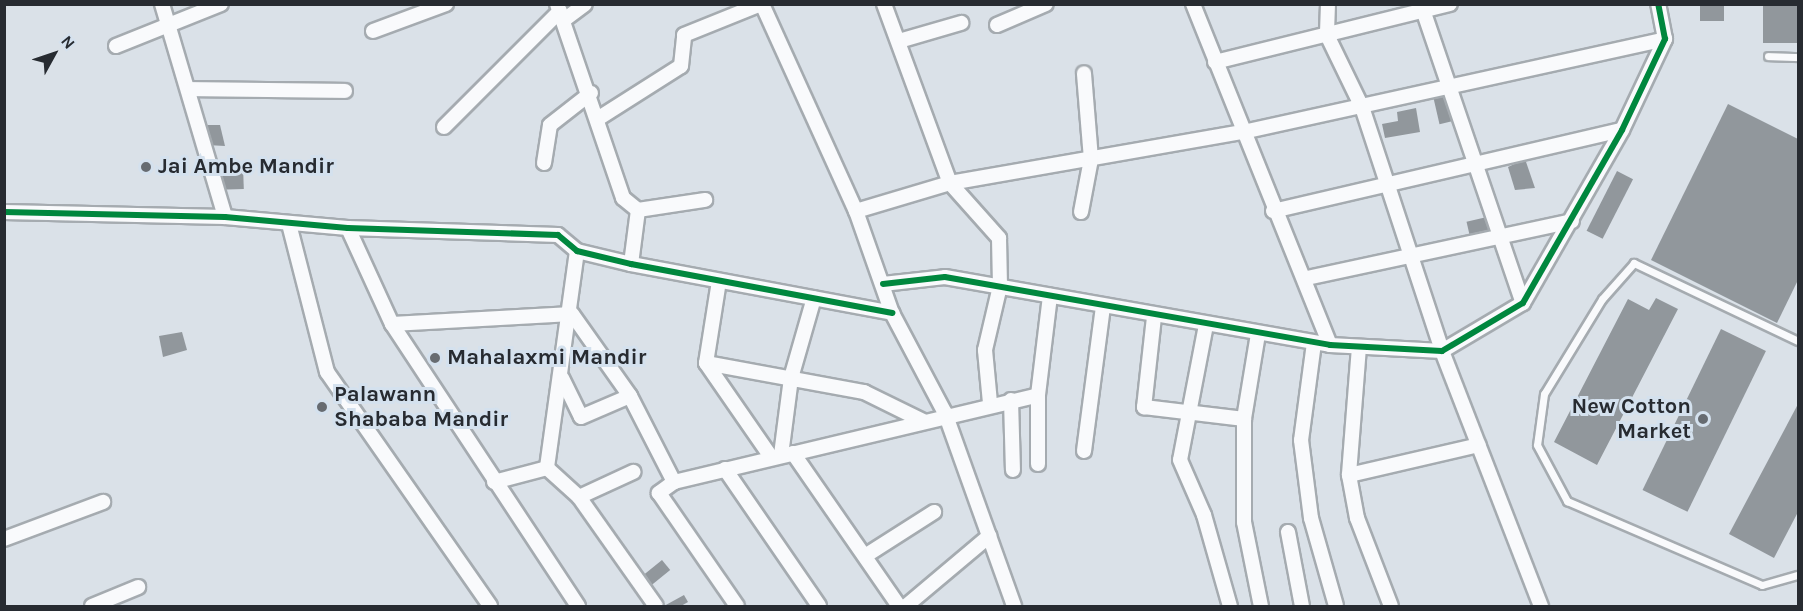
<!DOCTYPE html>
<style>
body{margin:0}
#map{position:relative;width:1803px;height:611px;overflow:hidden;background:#dae1e8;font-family:Karla,sans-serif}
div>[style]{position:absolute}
.building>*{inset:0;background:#91979c;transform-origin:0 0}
.roads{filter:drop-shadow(2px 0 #a5abb0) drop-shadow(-2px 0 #a5abb0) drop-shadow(0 2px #a5abb0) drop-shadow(0 -2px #a5abb0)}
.service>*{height:7px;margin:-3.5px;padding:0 3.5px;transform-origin:3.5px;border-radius:3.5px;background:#f9fafc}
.minor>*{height:14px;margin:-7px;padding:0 7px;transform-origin:7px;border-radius:7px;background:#f9fafc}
.cycleway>*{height:6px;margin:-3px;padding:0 3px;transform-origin:3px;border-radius:3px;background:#00873e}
.dots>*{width:16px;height:16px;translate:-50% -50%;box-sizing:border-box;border:3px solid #d4e1ee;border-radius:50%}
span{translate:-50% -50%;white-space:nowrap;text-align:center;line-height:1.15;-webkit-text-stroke:6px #d4e1ee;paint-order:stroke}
.poi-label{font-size:22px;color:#272b31;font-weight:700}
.left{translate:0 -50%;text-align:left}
.right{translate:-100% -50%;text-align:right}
.frame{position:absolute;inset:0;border:6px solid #272b31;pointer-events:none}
.north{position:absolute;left:24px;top:24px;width:60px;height:60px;-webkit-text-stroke:4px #d4e1ee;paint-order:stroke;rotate:50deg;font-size:16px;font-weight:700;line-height:24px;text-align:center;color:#272b31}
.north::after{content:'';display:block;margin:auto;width:21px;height:27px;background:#272b31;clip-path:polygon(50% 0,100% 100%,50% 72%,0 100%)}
</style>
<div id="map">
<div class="building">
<i style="left:1700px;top:4px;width:24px;height:17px"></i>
<i style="left:1763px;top:4px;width:35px;height:39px"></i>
<i style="left:1450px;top:94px;width:27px;height:17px;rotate:77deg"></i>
<i style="clip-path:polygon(1728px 104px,1798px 139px,1798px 280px,1777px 323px,1651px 260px)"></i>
<i style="clip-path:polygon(1416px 108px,1420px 132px,1385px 138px,1382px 124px,1398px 121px,1397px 112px)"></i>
<i style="clip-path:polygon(204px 125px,220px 125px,225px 146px,207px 145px)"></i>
<i style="clip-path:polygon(1525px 159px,1535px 188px,1515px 190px,1508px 167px)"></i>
<i style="left:243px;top:166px;width:23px;height:25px;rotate:88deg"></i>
<i style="left:1617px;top:171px;width:18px;height:67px;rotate:27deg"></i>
<i style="left:1487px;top:217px;width:13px;height:21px;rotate:77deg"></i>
<i style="clip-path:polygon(1656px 298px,1678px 309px,1597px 465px,1554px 442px,1628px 299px,1649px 310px)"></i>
<i style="left:1721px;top:329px;width:50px;height:179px;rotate:26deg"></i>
<i style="clip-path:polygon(182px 332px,187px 350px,163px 357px,159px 336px)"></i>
<i style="clip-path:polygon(1798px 404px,1798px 512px,1774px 558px,1729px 534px)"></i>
<i style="left:662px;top:560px;width:13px;height:25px;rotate:51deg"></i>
<i style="clip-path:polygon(684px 595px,688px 602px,681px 606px,664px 606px)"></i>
</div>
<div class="roads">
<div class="service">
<i style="left:1768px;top:56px;width:30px;rotate:2deg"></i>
<i style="left:1798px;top:341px;width:182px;rotate:-154.6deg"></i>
<i style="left:1634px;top:263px;width:48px;rotate:131.6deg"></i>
<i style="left:1602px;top:299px;width:111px;rotate:121.4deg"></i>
<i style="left:1544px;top:394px;width:51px;rotate:97.8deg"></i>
<i style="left:1537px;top:445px;width:64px;rotate:61.8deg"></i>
<i style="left:1567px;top:501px;width:212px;rotate:23.3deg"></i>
<i style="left:1762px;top:585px;width:37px;rotate:-16deg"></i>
</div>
<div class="minor">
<i style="left:162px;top:4px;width:222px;rotate:73.5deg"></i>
<i style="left:557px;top:4px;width:205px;rotate:71.2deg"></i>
<i style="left:623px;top:198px;width:19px;rotate:39deg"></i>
<i style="left:762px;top:4px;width:227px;rotate:65.6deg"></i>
<i style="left:856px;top:211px;width:108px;rotate:70.6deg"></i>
<i style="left:892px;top:313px;width:113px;rotate:62.1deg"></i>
<i style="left:945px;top:413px;width:205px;rotate:70.3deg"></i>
<i style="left:884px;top:4px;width:191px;rotate:69.8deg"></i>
<i style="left:950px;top:183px;width:74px;rotate:48.3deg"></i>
<i style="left:999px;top:238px;width:48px;rotate:88.8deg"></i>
<i style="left:1000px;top:286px;width:66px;rotate:103.2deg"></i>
<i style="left:985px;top:350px;width:53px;rotate:84.6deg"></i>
<i style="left:1193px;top:4px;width:367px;rotate:68.1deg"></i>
<i style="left:1328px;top:4px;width:31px;rotate:92deg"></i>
<i style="left:1327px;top:35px;width:80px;rotate:64.1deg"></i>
<i style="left:1362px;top:107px;width:257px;rotate:71.8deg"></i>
<i style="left:1442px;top:351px;width:274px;rotate:68.8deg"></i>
<i style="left:1421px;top:4px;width:316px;rotate:71.2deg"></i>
<i style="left:564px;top:20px;width:26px;rotate:-37deg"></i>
<i style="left:997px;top:25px;width:53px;rotate:-23.2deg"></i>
<i style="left:373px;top:31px;width:78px;rotate:-20.3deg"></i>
<i style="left:899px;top:41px;width:65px;rotate:-16.2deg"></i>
<i style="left:116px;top:46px;width:113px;rotate:-21.8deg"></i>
<i style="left:1215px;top:62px;width:242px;rotate:-13.9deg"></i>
<i style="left:190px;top:89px;width:155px;rotate:0.7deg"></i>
<i style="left:599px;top:118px;width:97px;rotate:-32.4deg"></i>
<i style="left:681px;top:66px;width:31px;rotate:-84deg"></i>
<i style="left:684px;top:35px;width:83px;rotate:-21.9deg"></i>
<i style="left:444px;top:127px;width:164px;rotate:-45deg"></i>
<i style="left:544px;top:163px;width:38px;rotate:-81deg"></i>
<i style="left:550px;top:125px;width:52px;rotate:-38deg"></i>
<i style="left:856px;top:211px;width:98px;rotate:-16.6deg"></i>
<i style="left:950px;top:183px;width:297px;rotate:-9.9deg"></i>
<i style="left:1243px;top:132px;width:432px;rotate:-12.4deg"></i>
<i style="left:1273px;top:211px;width:358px;rotate:-13.1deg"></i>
<i style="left:4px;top:212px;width:221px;rotate:1.3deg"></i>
<i style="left:225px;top:217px;width:123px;rotate:5.1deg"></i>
<i style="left:348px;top:228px;width:210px;rotate:1.9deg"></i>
<i style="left:558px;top:235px;width:25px;rotate:40deg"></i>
<i style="left:577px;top:251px;width:56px;rotate:13.5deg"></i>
<i style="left:631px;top:264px;width:266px;rotate:10.6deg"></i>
<i style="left:1081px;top:212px;width:54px;rotate:-79.3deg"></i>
<i style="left:1091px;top:159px;width:86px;rotate:-94.7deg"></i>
<i style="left:289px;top:224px;width:153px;rotate:75.6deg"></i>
<i style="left:327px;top:372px;width:285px;rotate:55.1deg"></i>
<i style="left:348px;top:228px;width:106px;rotate:65.4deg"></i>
<i style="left:392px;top:324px;width:338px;rotate:56.6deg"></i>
<i style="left:577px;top:251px;width:219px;rotate:97.9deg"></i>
<i style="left:547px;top:468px;width:43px;rotate:42.2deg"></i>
<i style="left:579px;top:497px;width:133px;rotate:54.8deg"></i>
<i style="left:631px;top:264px;width:54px;rotate:-82.6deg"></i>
<i style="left:638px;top:210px;width:68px;rotate:-8.5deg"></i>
<i style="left:1307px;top:278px;width:271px;rotate:-12.1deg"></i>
<i style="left:719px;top:281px;width:83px;rotate:99deg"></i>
<i style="left:706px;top:363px;width:161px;rotate:10.4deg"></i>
<i style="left:864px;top:392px;width:66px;rotate:26.2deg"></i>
<i style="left:883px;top:284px;width:62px;rotate:-6.4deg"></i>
<i style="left:945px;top:277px;width:391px;rotate:10deg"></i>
<i style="left:1330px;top:345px;width:112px;rotate:3.1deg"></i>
<i style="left:1442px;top:351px;width:94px;rotate:-30.7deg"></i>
<i style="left:1523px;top:303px;width:199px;rotate:-60.2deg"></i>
<i style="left:1622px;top:130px;width:101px;rotate:-64.7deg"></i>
<i style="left:1665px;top:39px;width:36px;rotate:-101deg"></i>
<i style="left:1154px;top:317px;width:91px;rotate:96.3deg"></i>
<i style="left:1144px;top:407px;width:101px;rotate:6.8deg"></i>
<i style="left:392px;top:324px;width:180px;rotate:-3.2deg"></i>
<i style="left:572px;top:314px;width:100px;rotate:54.7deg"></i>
<i style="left:630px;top:396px;width:97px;rotate:62.9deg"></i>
<i style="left:674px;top:482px;width:374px;rotate:-13.4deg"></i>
<i style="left:1206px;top:325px;width:137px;rotate:100.9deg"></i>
<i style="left:1180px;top:460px;width:60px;rotate:66.4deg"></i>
<i style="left:1204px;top:515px;width:95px;rotate:74.1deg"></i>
<i style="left:1258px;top:334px;width:86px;rotate:99.4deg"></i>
<i style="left:1244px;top:419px;width:103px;rotate:90deg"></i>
<i style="left:1244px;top:522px;width:86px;rotate:78.6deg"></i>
<i style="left:1314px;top:343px;width:98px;rotate:97.6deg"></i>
<i style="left:1301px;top:440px;width:79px;rotate:82.7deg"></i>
<i style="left:1311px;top:518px;width:91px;rotate:74.1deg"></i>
<i style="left:1359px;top:347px;width:128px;rotate:94.5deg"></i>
<i style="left:1349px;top:475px;width:44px;rotate:79.5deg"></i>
<i style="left:1357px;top:518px;width:94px;rotate:68.9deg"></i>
<i style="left:706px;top:363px;width:114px;rotate:55.3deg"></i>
<i style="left:562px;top:378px;width:43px;rotate:64deg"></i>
<i style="left:581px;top:417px;width:53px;rotate:-23.2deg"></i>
<i style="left:1011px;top:400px;width:70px;rotate:88.4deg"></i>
<i style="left:1084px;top:451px;width:145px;rotate:-82.5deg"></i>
<i style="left:793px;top:453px;width:186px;rotate:55.3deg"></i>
<i style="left:781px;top:455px;width:78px;rotate:-82.6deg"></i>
<i style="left:791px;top:378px;width:83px;rotate:-74deg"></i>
<i style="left:1038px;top:464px;width:69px;rotate:-90deg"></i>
<i style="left:1038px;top:395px;width:100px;rotate:-83.1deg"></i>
<i style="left:725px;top:469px;width:166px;rotate:55.5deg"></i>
<i style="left:1349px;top:475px;width:133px;rotate:-13deg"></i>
<i style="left:494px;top:482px;width:55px;rotate:-14.8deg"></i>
<i style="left:674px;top:482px;width:19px;rotate:144deg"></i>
<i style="left:659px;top:493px;width:137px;rotate:55.4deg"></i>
<i style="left:579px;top:497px;width:60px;rotate:-24.8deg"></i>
<i style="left:1288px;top:532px;width:75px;rotate:79.3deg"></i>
<i style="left:4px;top:539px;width:106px;rotate:-20.5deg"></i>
<i style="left:865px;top:556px;width:82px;rotate:-32.5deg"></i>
<i style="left:92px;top:606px;width:50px;rotate:-22.4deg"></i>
<i style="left:906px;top:606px;width:109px;rotate:-40.1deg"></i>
</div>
</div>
<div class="cycleway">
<i style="left:4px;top:212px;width:221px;rotate:1.3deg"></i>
<i style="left:225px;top:217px;width:123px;rotate:5.1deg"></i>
<i style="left:348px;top:228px;width:210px;rotate:1.9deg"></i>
<i style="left:558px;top:235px;width:25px;rotate:40deg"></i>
<i style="left:577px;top:251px;width:56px;rotate:13.5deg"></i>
<i style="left:631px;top:264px;width:266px;rotate:10.6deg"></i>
<i style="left:883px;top:284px;width:62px;rotate:-6.4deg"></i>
<i style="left:945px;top:277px;width:391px;rotate:10deg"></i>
<i style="left:1330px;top:345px;width:112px;rotate:3.1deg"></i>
<i style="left:1442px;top:351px;width:94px;rotate:-30.7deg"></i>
<i style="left:1523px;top:303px;width:199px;rotate:-60.2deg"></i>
<i style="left:1622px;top:130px;width:101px;rotate:-64.7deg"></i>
<i style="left:1665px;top:39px;width:36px;rotate:-101deg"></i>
</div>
<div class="dots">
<i style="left:146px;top:167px;background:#666b71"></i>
<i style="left:435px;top:358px;background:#666b71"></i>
<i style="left:322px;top:407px;background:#666b71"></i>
<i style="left:1703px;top:419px;background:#666b71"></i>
</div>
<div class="poi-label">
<span class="left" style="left:158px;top:167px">Jai Ambe Mandir</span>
<span class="left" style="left:447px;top:358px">Mahalaxmi Mandir</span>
<span class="left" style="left:334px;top:407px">Palawann<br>Shababa Mandir</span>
<span class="right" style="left:1691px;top:419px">New Cotton<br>Market</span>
</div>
<div class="frame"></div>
<div class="north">N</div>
</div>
